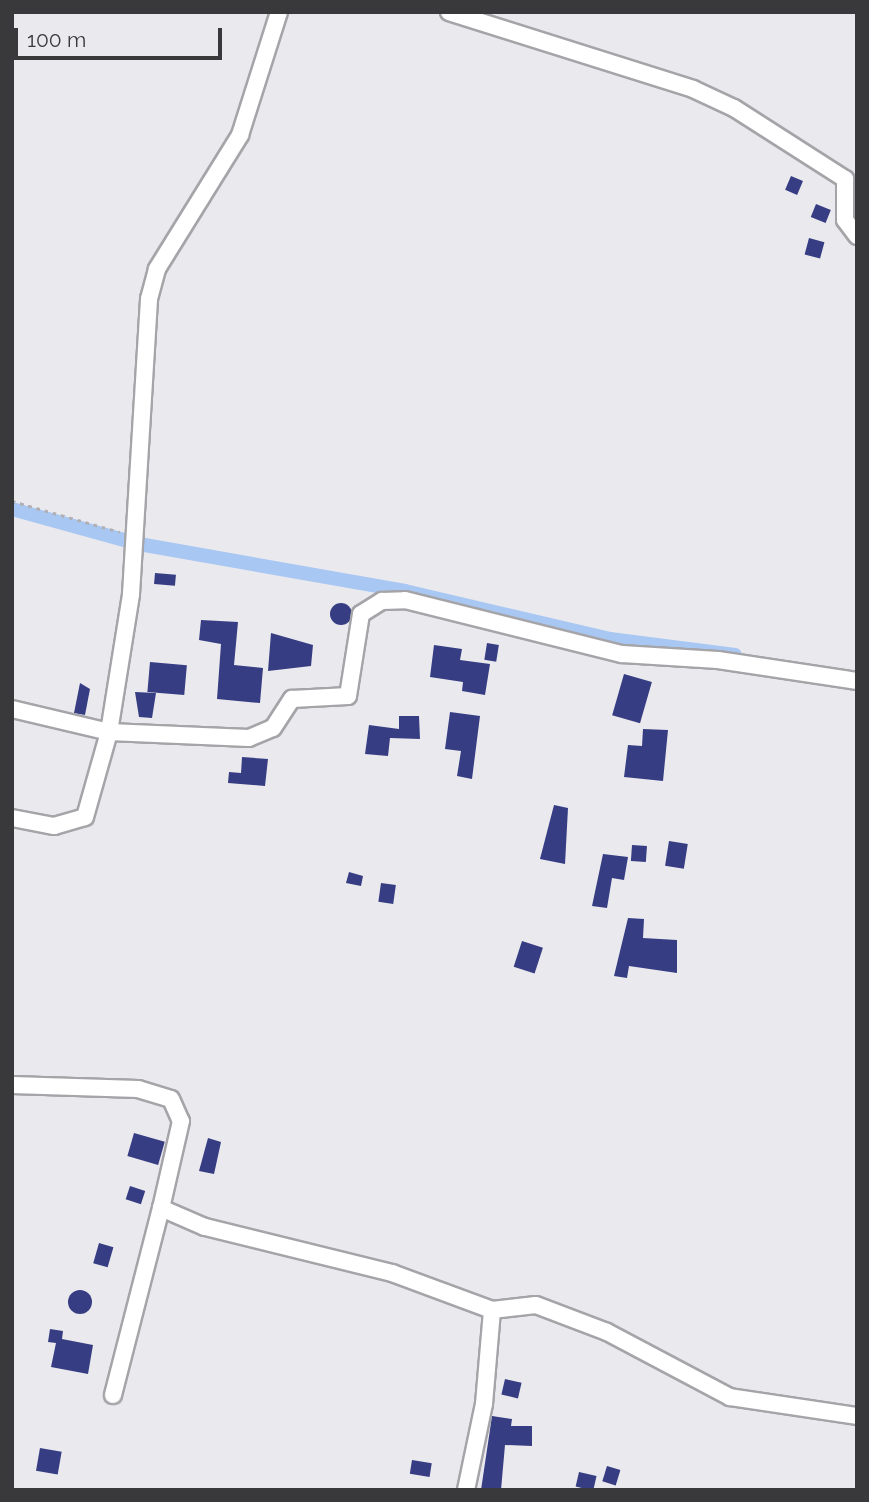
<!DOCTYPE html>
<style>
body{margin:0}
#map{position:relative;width:869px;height:1502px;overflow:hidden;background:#eae9ee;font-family:Raleway,sans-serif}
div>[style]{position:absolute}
.canal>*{height:14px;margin:-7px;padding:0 7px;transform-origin:7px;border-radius:7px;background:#a8c7f2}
.building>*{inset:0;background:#363d83;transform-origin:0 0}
.round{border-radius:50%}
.path>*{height:2.5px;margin-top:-1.25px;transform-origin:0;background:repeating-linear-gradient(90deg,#b0afb4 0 3.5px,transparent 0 8.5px)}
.roads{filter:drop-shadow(2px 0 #a5a4a8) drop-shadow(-2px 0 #a5a4a8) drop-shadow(0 2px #a5a4a8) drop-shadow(0 -2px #a5a4a8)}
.minor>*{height:16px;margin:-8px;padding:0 8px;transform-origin:8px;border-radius:8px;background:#fff}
span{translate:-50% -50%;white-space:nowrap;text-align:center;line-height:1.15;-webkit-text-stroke:7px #eae9ee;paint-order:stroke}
.frame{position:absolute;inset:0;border:14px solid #39393b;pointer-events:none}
.scale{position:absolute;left:14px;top:28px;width:208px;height:32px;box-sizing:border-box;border:4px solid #39393b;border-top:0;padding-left:9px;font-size:21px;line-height:24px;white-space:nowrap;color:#39393b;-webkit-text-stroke:5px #eae9ee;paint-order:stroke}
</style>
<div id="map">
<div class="canal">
<i style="left:12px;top:509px;width:119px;rotate:15.5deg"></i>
<i style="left:139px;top:544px;width:270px;rotate:10deg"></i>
<i style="left:405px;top:591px;width:211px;rotate:13.2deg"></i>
<i style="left:610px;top:639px;width:126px;rotate:7.3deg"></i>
</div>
<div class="building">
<i style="left:791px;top:176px;width:13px;height:15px;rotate:23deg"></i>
<i style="left:816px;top:204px;width:16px;height:14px;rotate:22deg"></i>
<i style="left:809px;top:238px;width:16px;height:17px;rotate:15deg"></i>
<i style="left:155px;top:573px;width:21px;height:11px;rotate:5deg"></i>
<i class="round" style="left:330px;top:603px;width:22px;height:22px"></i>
<i style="clip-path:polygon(201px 620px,238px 622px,234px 665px,263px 668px,260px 703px,217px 699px,221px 644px,199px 640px)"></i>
<i style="clip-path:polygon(271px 633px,313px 645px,311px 666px,268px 671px)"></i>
<i style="left:487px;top:643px;width:12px;height:17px;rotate:9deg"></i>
<i style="clip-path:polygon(434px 645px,462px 649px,460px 660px,490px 664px,485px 695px,462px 691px,463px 682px,430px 677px)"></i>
<i style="left:150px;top:662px;width:37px;height:30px;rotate:5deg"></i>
<i style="left:624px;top:674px;width:29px;height:43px;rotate:16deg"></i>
<i style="clip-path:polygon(80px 683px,90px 689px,85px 715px,74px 713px)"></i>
<i style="clip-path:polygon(135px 692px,156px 693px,152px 718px,139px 717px)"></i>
<i style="clip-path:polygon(450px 712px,480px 716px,472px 779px,457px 776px,461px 751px,445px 749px)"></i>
<i style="clip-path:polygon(399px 716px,419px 716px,420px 739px,390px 738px,388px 756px,365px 754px,369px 725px,399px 729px)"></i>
<i style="clip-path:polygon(643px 729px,668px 730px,663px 781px,624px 777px,628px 745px,642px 746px)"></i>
<i style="clip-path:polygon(242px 757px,268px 759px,265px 786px,228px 783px,229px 772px,241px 773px)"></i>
<i style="clip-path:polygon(554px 805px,568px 808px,565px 864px,540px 859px)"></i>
<i style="left:669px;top:841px;width:19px;height:25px;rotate:9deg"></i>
<i style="left:632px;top:845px;width:15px;height:16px;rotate:4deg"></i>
<i style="clip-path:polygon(603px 854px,628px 857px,624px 880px,612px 878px,607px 908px,592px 906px)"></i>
<i style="clip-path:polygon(349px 872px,363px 876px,361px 886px,346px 883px)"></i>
<i style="left:381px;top:883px;width:15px;height:19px;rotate:8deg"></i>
<i style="clip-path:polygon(628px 918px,644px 919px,643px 938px,677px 940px,677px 973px,629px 966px,627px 978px,614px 976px)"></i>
<i style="left:522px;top:941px;width:22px;height:27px;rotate:18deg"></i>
<i style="left:134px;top:1133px;width:32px;height:24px;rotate:16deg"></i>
<i style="clip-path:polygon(208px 1138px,221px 1142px,214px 1174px,199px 1171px)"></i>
<i style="left:130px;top:1186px;width:16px;height:14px;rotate:18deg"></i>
<i style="left:99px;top:1243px;width:15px;height:21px;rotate:16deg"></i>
<i class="round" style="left:68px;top:1290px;width:24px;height:24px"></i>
<i style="clip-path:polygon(50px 1329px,63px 1331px,62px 1339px,93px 1345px,88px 1374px,51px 1367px,56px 1343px,48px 1342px)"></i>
<i style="left:505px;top:1379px;width:17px;height:16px;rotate:13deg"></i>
<i style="clip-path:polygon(492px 1416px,512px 1419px,511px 1426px,532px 1426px,532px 1446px,505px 1445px,501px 1490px,481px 1490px)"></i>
<i style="left:40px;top:1448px;width:22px;height:23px;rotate:10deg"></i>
<i style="left:412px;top:1460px;width:20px;height:14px;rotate:9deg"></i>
<i style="left:607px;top:1466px;width:14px;height:16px;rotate:17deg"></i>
<i style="left:579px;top:1472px;width:18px;height:15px;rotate:13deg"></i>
</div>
<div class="path">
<i style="left:12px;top:501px;width:112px;rotate:16deg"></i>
</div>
<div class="roads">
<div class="minor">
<i style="left:449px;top:12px;width:256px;rotate:17.5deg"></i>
<i style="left:693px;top:89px;width:45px;rotate:24.9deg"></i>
<i style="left:734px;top:108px;width:132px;rotate:32.6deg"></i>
<i style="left:845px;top:179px;width:41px;rotate:90deg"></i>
<i style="left:845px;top:220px;width:20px;rotate:53deg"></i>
<i style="left:12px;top:709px;width:100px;rotate:13.3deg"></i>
<i style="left:109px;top:732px;width:140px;rotate:-80.9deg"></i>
<i style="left:131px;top:594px;width:296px;rotate:-86.5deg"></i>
<i style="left:149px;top:299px;width:31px;rotate:-75deg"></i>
<i style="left:157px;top:269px;width:158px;rotate:-58.2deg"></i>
<i style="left:240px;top:135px;width:129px;rotate:-72.4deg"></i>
<i style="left:12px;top:818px;width:43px;rotate:10.8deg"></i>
<i style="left:54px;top:826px;width:32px;rotate:-16deg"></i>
<i style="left:85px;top:817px;width:88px;rotate:-74.2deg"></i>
<i style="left:109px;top:732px;width:140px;rotate:2.5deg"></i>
<i style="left:249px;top:738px;width:26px;rotate:-23deg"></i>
<i style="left:273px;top:728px;width:35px;rotate:-57deg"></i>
<i style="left:292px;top:699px;width:56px;rotate:-3.1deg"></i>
<i style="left:348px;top:696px;width:83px;rotate:-81deg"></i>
<i style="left:361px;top:614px;width:25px;rotate:-32deg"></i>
<i style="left:382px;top:601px;width:23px;rotate:-2deg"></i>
<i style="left:405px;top:600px;width:224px;rotate:14deg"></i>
<i style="left:622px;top:654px;width:96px;rotate:3.6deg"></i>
<i style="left:718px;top:660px;width:141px;rotate:8.6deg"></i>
<i style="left:12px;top:1085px;width:126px;rotate:1.8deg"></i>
<i style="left:138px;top:1089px;width:34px;rotate:17deg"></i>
<i style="left:171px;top:1099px;width:24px;rotate:66deg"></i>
<i style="left:181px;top:1121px;width:89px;rotate:102.9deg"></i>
<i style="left:161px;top:1208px;width:48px;rotate:23.4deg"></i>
<i style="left:205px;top:1227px;width:193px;rotate:13.8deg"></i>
<i style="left:392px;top:1273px;width:107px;rotate:20.3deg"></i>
<i style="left:492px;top:1310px;width:44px;rotate:-6.5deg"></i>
<i style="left:536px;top:1305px;width:76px;rotate:20.8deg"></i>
<i style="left:607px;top:1332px;width:139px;rotate:27.9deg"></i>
<i style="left:730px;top:1397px;width:128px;rotate:8.5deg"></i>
<i style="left:113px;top:1395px;width:193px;rotate:-75.6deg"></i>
<i style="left:466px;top:1490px;width:88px;rotate:-78.2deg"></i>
<i style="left:484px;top:1404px;width:94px;rotate:-85.1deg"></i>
</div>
</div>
<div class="frame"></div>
<div class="scale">100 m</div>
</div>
